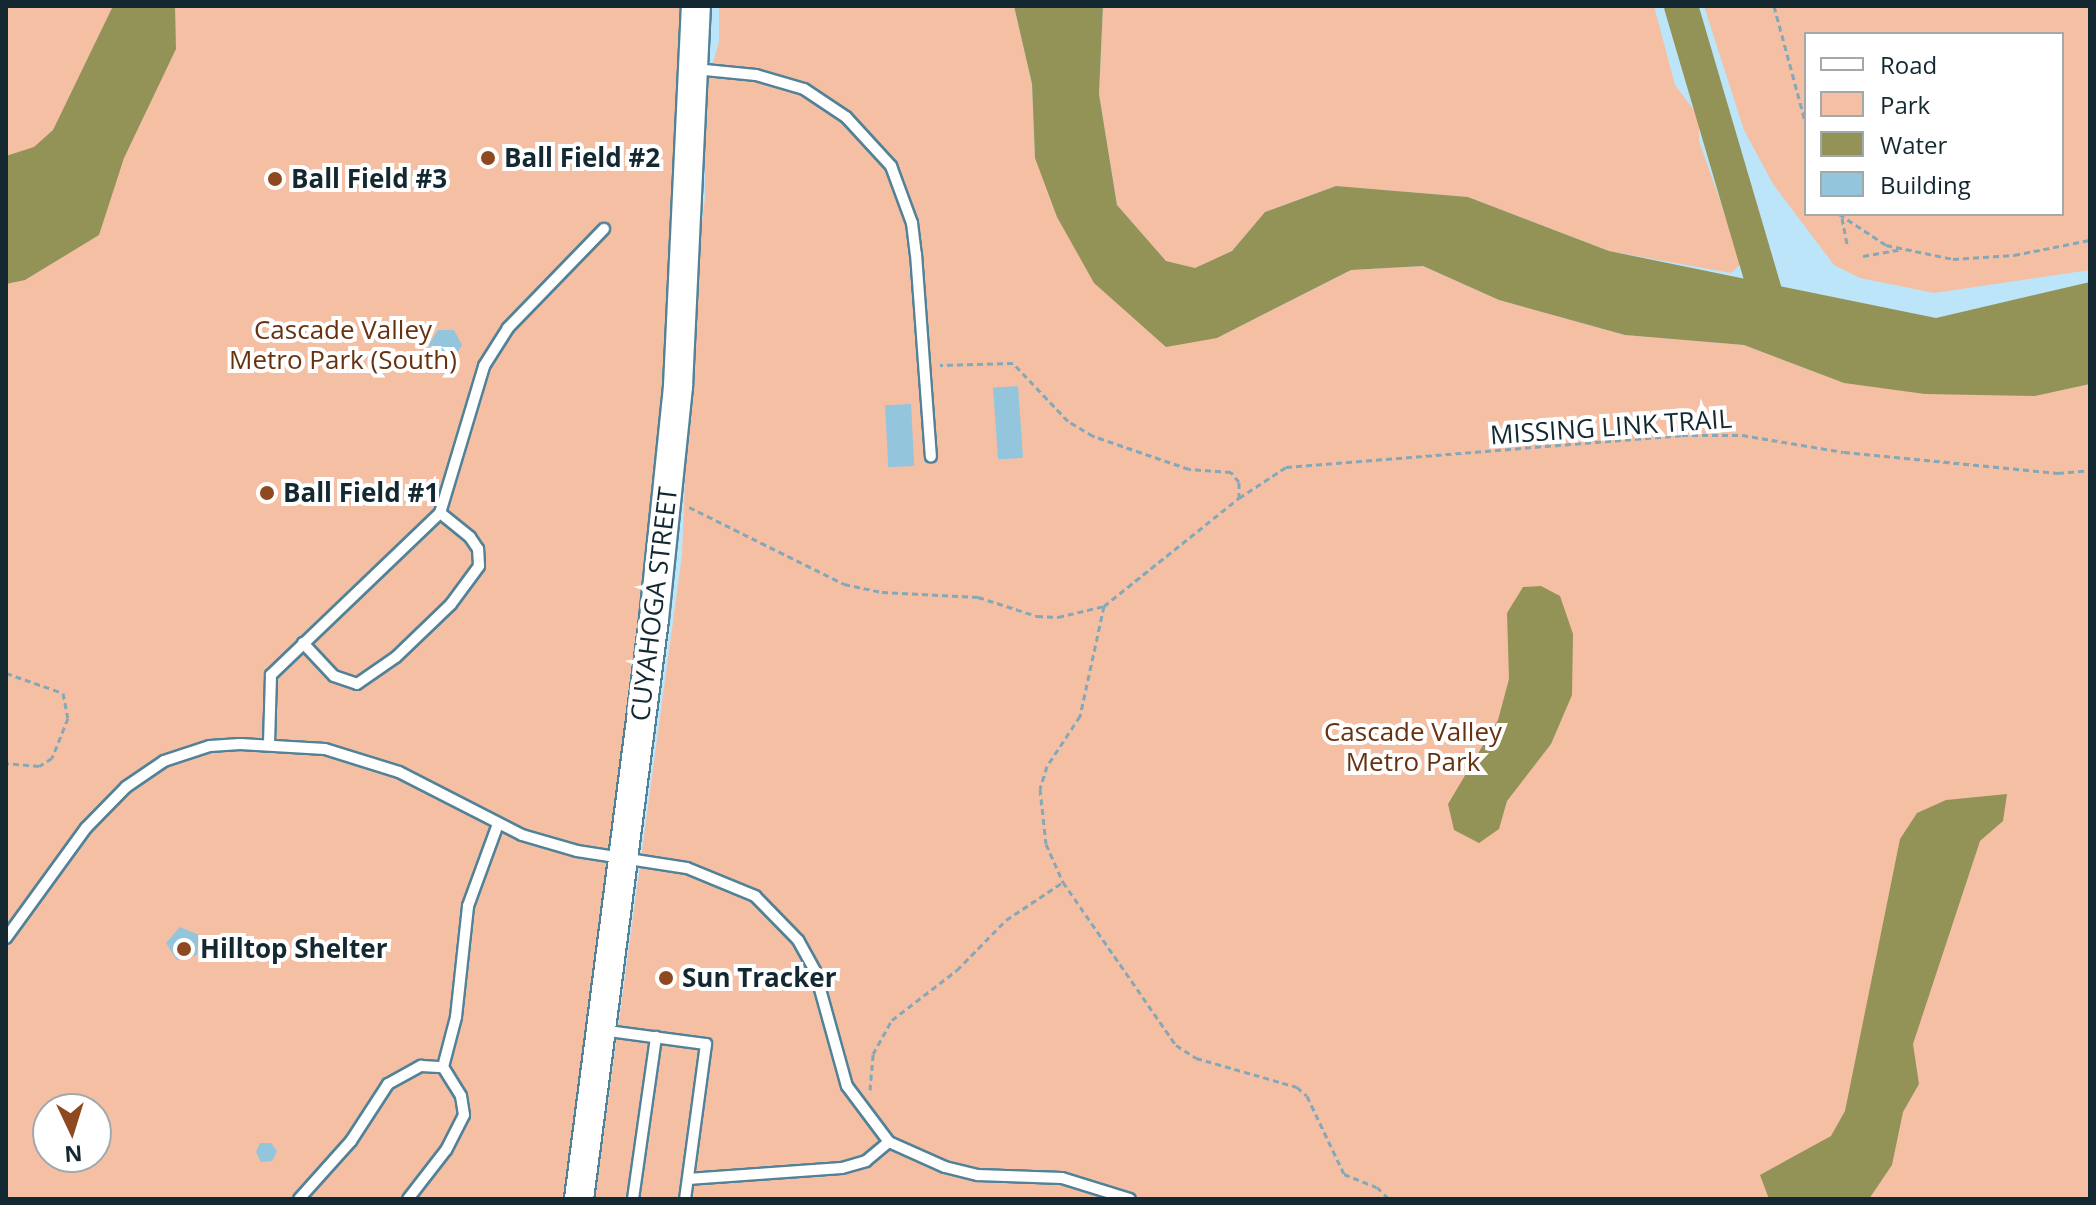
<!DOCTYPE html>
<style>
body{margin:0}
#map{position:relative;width:2096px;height:1205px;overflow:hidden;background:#bce5f9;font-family:"Open Sans",sans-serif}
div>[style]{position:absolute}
.green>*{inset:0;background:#f5bfa4}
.water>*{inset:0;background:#939358}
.river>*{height:34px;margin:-17px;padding:0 17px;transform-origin:17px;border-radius:17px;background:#939358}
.building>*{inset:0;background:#93c5dd;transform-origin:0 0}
.path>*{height:3px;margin-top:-1.5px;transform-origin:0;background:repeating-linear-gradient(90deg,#85a8b8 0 6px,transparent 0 10px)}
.roads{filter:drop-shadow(2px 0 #518298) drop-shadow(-2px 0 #518298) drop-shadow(0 2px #518298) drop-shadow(0 -2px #518298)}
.lane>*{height:10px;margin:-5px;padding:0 5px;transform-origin:5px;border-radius:5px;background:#fff}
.secondary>*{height:28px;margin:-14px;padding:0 14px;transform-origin:14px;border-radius:14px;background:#fff}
.dots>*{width:22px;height:22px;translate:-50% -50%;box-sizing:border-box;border:4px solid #fff;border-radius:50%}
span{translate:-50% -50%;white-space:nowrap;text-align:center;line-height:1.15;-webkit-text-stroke:8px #fff;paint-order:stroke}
.poi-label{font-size:26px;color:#132831;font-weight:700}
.left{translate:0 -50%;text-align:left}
.park-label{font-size:26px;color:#683211}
.street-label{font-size:26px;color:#132831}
.frame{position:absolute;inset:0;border:8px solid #132831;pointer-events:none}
.legend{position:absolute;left:1804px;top:32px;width:260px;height:184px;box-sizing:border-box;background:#fff;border:2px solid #a1a9ad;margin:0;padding:10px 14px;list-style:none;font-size:24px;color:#132831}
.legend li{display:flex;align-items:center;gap:16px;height:40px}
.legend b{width:40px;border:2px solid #a1a9ad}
.north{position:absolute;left:32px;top:1093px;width:80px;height:80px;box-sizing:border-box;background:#fff;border:2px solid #a1a9ad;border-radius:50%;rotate:176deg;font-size:22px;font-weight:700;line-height:32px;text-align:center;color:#132831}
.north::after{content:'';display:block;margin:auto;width:28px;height:36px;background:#8e4920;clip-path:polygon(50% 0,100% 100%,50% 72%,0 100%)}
</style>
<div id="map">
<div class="green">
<i style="clip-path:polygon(evenodd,6px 6px,696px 6px,681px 313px,568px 1199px,6px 1199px,6px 6px,48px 1109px,96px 1109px,96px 1157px,48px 1157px,48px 1109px)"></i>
<i style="clip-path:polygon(719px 6px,1014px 6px,1032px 84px,1035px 158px,1217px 338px,1351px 270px,1423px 266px,1499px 300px,1625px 335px,1744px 345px,1844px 383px,2035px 396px,2090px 384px,2090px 1199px,595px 1199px,682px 555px,692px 304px,705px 198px,705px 91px,719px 42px)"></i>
<i style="clip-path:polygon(1103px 6px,1654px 6px,1675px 85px,1699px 117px,1699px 141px,1742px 263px,1731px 273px,1609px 251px,1468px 197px,1336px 186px,1265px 212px,1232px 251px,1195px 268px,1166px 261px,1117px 205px,1099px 94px)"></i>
<i style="clip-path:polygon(evenodd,1704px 6px,2090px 6px,2090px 270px,1934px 293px,1860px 278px,1834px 265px,1773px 184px,1744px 130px,1704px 6px,1806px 34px,2062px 34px,2062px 214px,1806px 214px,1806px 34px)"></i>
</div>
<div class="water">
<i style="clip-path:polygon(113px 6px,175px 6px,176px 49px,124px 158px,99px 235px,25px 280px,6px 284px,6px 156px,34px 147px,53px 130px)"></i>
<i style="clip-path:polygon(1014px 6px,1103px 6px,1099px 94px,1117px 205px,1166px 261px,1195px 268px,1232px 251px,1265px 212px,1336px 186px,1468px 197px,1609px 251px,1936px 318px,2090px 282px,2090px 384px,2035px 396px,1925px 394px,1844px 383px,1744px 345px,1625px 335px,1499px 300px,1423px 266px,1351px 270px,1217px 338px,1166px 347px,1094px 283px,1057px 217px,1035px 158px,1032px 84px)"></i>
<i style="clip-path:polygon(1541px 586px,1560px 596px,1573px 634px,1572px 695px,1551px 744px,1507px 801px,1499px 829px,1479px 843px,1454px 830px,1448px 804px,1498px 720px,1509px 679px,1507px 613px,1523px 587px)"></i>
<i style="clip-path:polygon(2007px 794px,2003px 821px,1980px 841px,1913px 1044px,1919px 1084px,1903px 1112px,1892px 1165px,1869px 1199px,1769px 1199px,1760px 1175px,1831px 1136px,1845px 1111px,1900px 839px,1917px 813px,1946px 800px)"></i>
</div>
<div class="river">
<i style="left:1681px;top:6px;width:301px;rotate:73.6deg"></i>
</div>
<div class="building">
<i style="clip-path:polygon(438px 330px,454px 330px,462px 345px,453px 360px,436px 358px,429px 344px)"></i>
<i style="left:1018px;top:386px;width:72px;height:25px;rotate:86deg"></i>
<i style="left:911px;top:404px;width:62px;height:26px;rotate:87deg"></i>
<i style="clip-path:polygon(180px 927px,199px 935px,197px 955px,177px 960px,166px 943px)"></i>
<i style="clip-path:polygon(260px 1143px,271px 1143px,277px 1151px,272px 1161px,261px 1162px,256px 1152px)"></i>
</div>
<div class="path">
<i style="left:1774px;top:6px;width:123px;rotate:74.9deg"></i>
<i style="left:1839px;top:214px;width:56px;rotate:33.4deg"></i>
<i style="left:1886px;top:245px;width:68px;rotate:11.8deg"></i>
<i style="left:1953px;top:259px;width:61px;rotate:-3.8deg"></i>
<i style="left:2014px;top:255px;width:77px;rotate:-11.2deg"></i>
<i style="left:1842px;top:218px;width:26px;rotate:79deg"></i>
<i style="left:1863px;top:256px;width:39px;rotate:-10deg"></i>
<i style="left:1239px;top:498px;width:56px;rotate:-33.4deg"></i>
<i style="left:1286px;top:467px;width:397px;rotate:-4.6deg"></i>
<i style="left:1682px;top:435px;width:60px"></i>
<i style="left:1742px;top:435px;width:103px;rotate:9.5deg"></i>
<i style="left:1844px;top:452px;width:215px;rotate:5.6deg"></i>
<i style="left:2058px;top:473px;width:32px;rotate:-5deg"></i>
<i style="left:689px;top:507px;width:173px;rotate:26.4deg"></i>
<i style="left:844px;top:584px;width:39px;rotate:12deg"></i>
<i style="left:882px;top:592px;width:96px;rotate:3deg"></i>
<i style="left:978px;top:597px;width:62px;rotate:17.9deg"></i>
<i style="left:1037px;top:616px;width:21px;rotate:3deg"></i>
<i style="left:1058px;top:617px;width:47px;rotate:-13.4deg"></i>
<i style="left:1104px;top:606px;width:173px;rotate:-38.7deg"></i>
<i style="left:1239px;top:498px;width:16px;rotate:-90deg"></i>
<i style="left:1239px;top:482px;width:13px;rotate:-129deg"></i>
<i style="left:1231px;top:472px;width:42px;rotate:-175.9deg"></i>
<i style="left:1189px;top:469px;width:102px;rotate:-161deg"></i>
<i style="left:1093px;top:436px;width:29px;rotate:-149deg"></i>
<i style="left:1068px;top:421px;width:80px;rotate:-133.5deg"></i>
<i style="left:1013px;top:363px;width:73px;rotate:178.4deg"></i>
<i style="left:1104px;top:606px;width:113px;rotate:102.3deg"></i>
<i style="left:1080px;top:716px;width:60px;rotate:123.4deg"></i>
<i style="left:1047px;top:766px;width:24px;rotate:107deg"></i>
<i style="left:1040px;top:789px;width:55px;rotate:83.8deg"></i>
<i style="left:1046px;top:844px;width:42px;rotate:65.9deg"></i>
<i style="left:1063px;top:882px;width:198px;rotate:55.3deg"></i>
<i style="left:1176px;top:1045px;width:24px;rotate:33deg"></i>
<i style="left:1196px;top:1058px;width:105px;rotate:16deg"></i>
<i style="left:1297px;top:1087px;width:13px;rotate:42deg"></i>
<i style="left:1307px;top:1096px;width:86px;rotate:64.6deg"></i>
<i style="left:1344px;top:1174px;width:35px;rotate:22deg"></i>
<i style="left:1377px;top:1187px;width:17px;rotate:45deg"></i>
<i style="left:6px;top:673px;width:60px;rotate:19.3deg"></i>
<i style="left:63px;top:693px;width:25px;rotate:79deg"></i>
<i style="left:68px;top:718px;width:43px;rotate:111.8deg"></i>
<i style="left:52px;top:758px;width:15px;rotate:148deg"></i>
<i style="left:39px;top:766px;width:33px;rotate:-175deg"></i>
<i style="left:870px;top:1090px;width:36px;rotate:-85deg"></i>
<i style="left:873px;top:1054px;width:39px;rotate:-61deg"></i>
<i style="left:892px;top:1020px;width:82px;rotate:-37.6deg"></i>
<i style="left:957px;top:970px;width:70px;rotate:-45.6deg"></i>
<i style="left:1006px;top:920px;width:69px;rotate:-33.7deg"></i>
</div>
<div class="roads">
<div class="lane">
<i style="left:695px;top:69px;width:61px;rotate:5.6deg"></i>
<i style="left:756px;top:75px;width:50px;rotate:16.3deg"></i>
<i style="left:804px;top:89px;width:50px;rotate:33.7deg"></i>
<i style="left:846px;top:117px;width:67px;rotate:47.4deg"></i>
<i style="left:891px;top:166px;width:61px;rotate:69.8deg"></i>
<i style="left:912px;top:223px;width:31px;rotate:83deg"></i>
<i style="left:916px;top:254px;width:203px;rotate:85.8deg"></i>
<i style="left:303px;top:643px;width:45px;rotate:46.8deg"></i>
<i style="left:334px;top:676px;width:24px;rotate:19deg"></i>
<i style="left:357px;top:684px;width:47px;rotate:-34.7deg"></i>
<i style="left:396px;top:657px;width:76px;rotate:-43.9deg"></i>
<i style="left:451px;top:604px;width:47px;rotate:-53.6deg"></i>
<i style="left:479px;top:566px;width:17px;rotate:-93deg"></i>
<i style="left:478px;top:549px;width:14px;rotate:-124deg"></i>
<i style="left:470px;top:537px;width:38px;rotate:-141deg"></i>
<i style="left:269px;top:743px;width:68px;rotate:-88.3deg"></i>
<i style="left:271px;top:675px;width:234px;rotate:-43.8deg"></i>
<i style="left:440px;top:513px;width:153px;rotate:-73.3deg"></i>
<i style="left:484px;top:366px;width:45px;rotate:-57.7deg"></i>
<i style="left:508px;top:328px;width:138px;rotate:-45.9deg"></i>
<i style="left:6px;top:938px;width:136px;rotate:-54deg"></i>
<i style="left:86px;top:828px;width:57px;rotate:-45.7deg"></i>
<i style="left:126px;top:787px;width:46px;rotate:-34.4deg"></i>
<i style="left:164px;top:761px;width:48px;rotate:-18.1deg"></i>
<i style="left:210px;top:746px;width:30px;rotate:-4deg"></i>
<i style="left:240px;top:744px;width:85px;rotate:3.4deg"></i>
<i style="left:325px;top:749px;width:77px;rotate:17.3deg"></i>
<i style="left:399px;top:772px;width:138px;rotate:27.1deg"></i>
<i style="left:522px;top:835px;width:57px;rotate:16.2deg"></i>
<i style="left:577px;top:851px;width:111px;rotate:8.8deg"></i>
<i style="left:687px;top:868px;width:74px;rotate:22.4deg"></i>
<i style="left:755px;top:896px;width:62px;rotate:45.7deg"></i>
<i style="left:798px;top:940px;width:35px;rotate:61deg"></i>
<i style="left:815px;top:971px;width:119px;rotate:74.5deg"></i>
<i style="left:847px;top:1086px;width:70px;rotate:53.1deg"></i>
<i style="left:889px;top:1142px;width:61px;rotate:24.1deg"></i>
<i style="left:945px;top:1167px;width:34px;rotate:14deg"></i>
<i style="left:978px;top:1175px;width:84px;rotate:2deg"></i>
<i style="left:1062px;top:1178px;width:71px;rotate:17.2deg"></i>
<i style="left:601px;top:1030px;width:106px;rotate:7.6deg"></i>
<i style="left:706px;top:1044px;width:156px;rotate:97.7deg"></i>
<i style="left:443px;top:1067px;width:52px;rotate:-75.4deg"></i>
<i style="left:456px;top:1017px;width:112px;rotate:-83.8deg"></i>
<i style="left:468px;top:906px;width:87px;rotate:-69.9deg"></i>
<i style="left:688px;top:1179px;width:154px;rotate:-4.1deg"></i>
<i style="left:842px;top:1168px;width:25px;rotate:-16deg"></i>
<i style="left:866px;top:1161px;width:30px;rotate:-40deg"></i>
<i style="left:299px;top:1199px;width:78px;rotate:-48.1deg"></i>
<i style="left:351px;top:1141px;width:68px;rotate:-57deg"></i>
<i style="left:388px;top:1084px;width:38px;rotate:-29deg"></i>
<i style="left:421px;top:1066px;width:22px;rotate:3deg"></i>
<i style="left:443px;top:1067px;width:34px;rotate:58deg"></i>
<i style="left:461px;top:1096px;width:19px;rotate:81deg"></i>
<i style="left:464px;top:1115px;width:39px;rotate:117deg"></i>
<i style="left:446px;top:1150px;width:62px;rotate:127.8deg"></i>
<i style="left:633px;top:1199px;width:164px;rotate:-81.9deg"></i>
</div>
<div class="secondary">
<i style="left:579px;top:1199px;width:585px;rotate:-82.63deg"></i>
<i style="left:654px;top:619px;width:234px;rotate:-84.1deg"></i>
<i style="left:678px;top:386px;width:380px;rotate:-87.3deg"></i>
</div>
</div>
<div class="dots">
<i style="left:488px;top:158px;background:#8e4920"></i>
<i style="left:275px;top:179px;background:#8e4920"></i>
<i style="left:267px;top:493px;background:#8e4920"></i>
<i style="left:184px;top:949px;background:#8e4920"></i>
<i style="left:666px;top:978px;background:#8e4920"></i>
</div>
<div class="poi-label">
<span class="left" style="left:504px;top:158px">Ball Field #2</span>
<span class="left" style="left:291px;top:179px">Ball Field #3</span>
<span class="left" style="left:283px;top:493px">Ball Field #1</span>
<span class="left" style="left:200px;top:949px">Hilltop Shelter</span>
<span class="left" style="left:682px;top:978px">Sun Tracker</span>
</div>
<div class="park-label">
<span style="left:343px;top:345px">Cascade Valley<br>Metro Park (South)</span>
<span style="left:1413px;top:747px">Cascade Valley<br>Metro Park</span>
</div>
<div class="street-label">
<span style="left:1611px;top:427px;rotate:-4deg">MISSING LINK TRAIL</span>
<span style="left:654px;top:604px;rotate:-83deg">CUYAHOGA STREET</span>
</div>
<div class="frame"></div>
<ul class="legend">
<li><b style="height:10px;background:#fff"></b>Road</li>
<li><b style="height:22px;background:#f5bfa4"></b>Park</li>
<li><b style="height:22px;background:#939358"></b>Water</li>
<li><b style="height:22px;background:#93c5dd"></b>Building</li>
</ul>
<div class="north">N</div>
</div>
